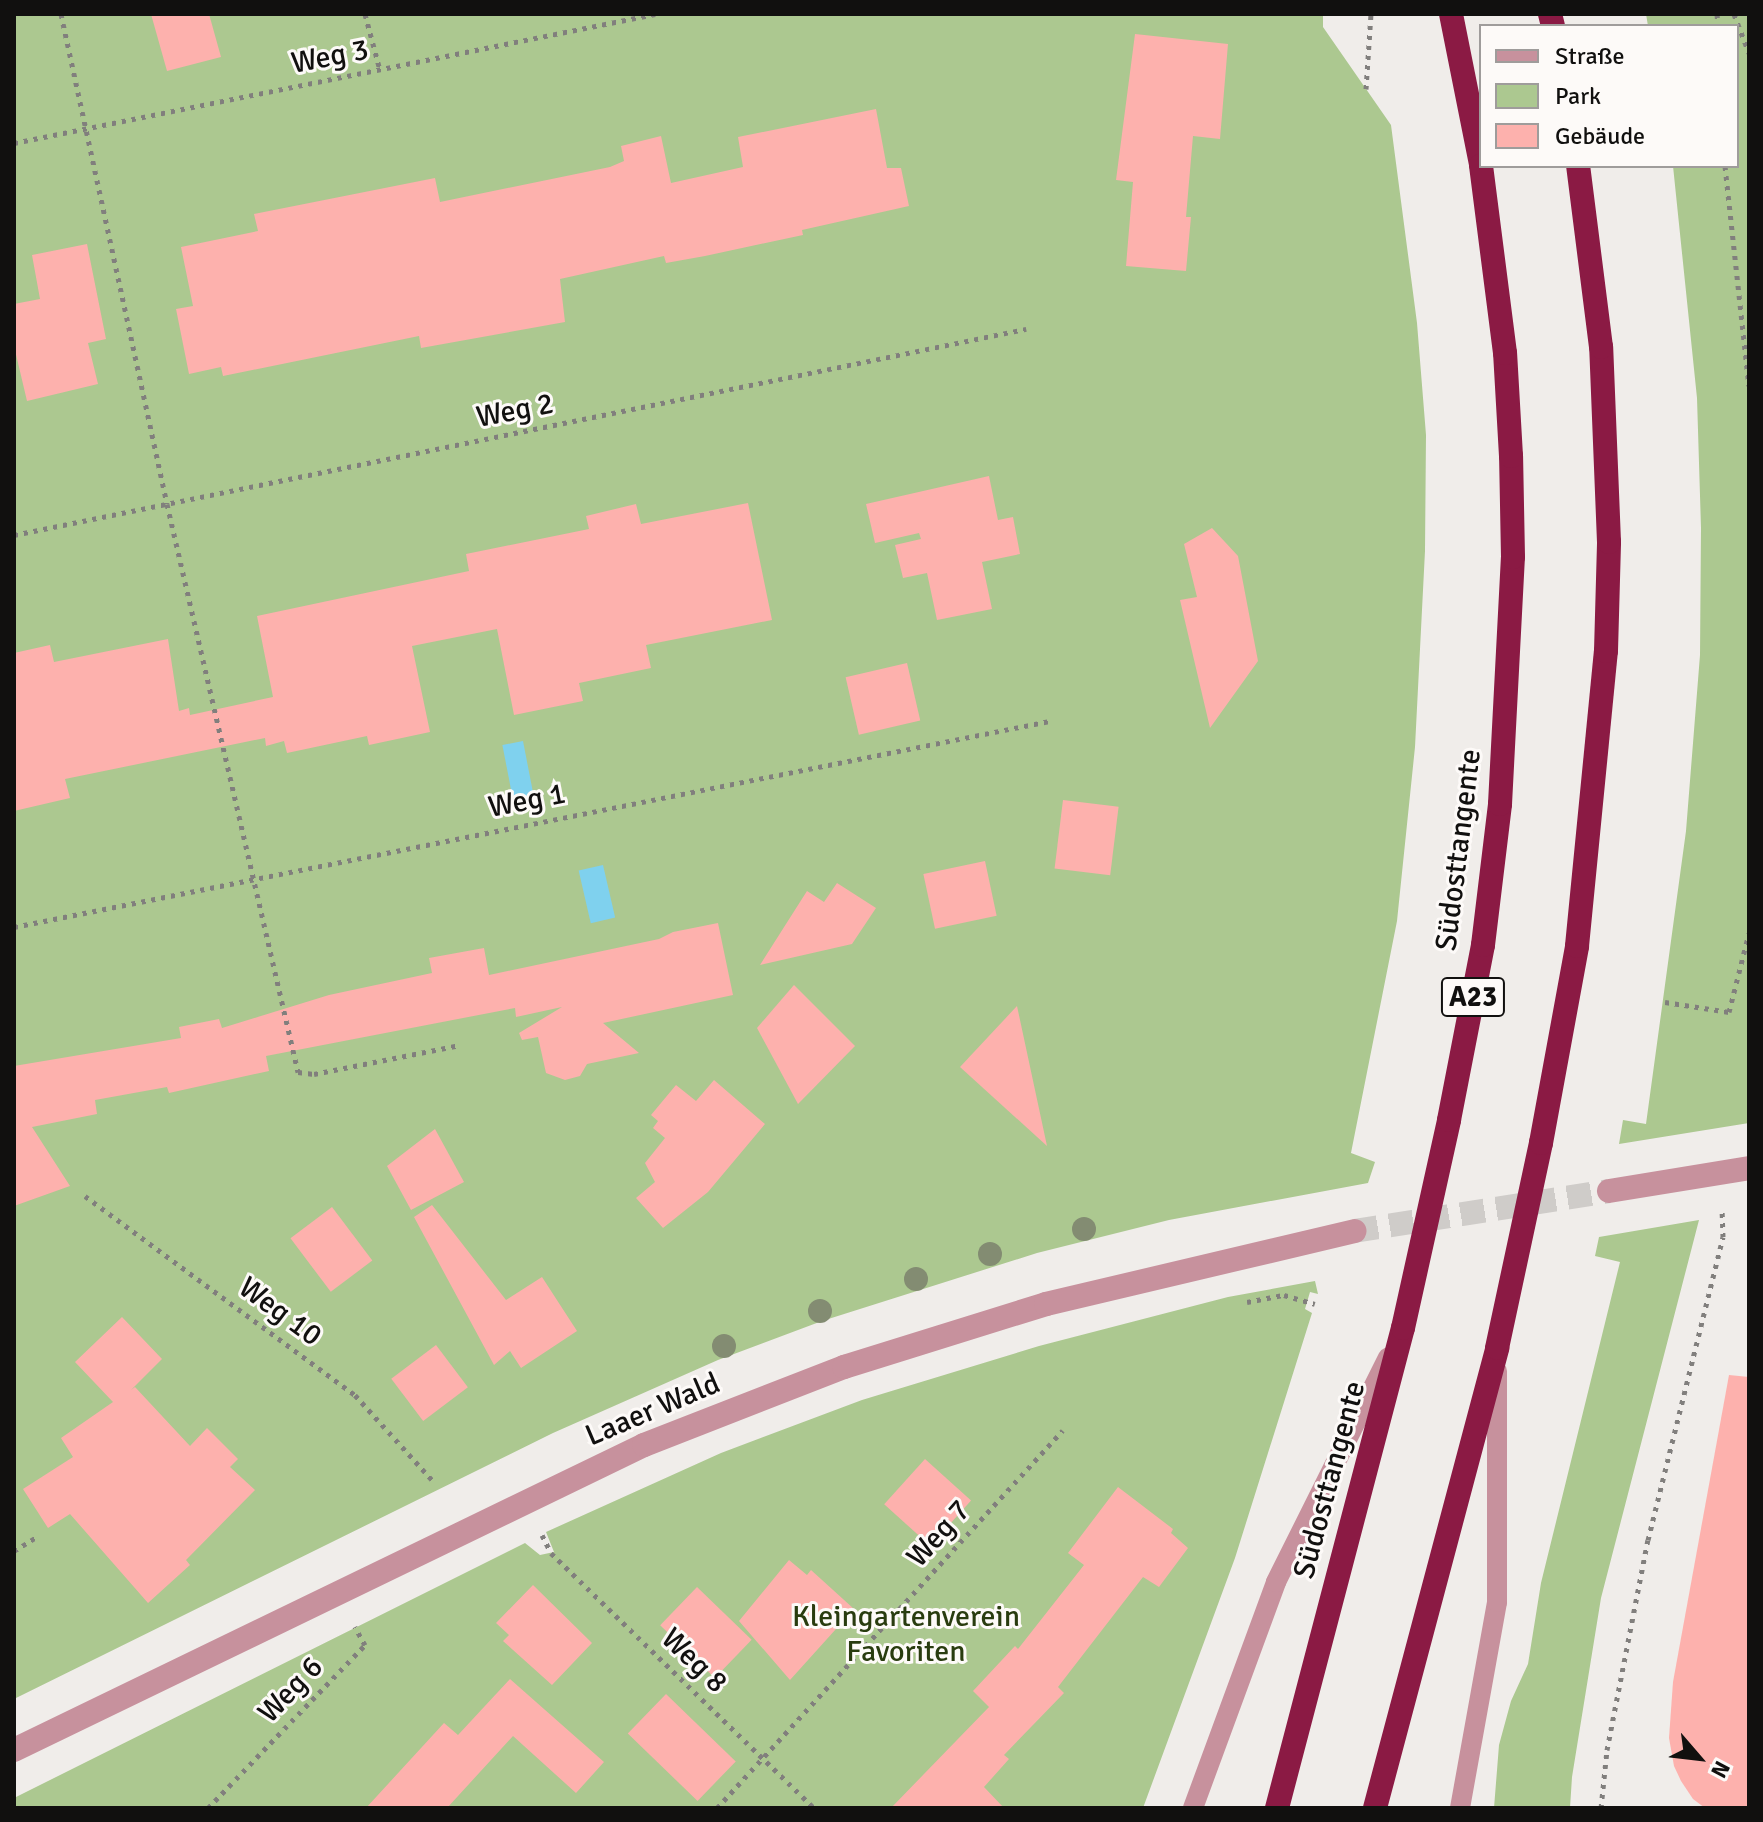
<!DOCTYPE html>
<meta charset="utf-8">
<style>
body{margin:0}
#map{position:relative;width:1763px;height:1822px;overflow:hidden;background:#f0edea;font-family:Signika,sans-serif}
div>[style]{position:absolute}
.green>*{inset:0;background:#acc890}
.water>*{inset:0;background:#7fd1ee;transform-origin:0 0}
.building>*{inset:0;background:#fdb1ad;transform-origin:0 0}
.street-tunnel>*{height:24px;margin-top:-12px;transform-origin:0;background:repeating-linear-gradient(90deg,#cfccc9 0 24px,transparent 0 36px)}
.path>*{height:5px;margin-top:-2.5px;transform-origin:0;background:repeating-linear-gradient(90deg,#817f7d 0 4px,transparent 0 10px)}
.lane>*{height:20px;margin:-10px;padding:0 10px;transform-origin:10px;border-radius:10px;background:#c7919d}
.street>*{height:24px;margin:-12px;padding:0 12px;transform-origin:12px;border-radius:12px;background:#c7919d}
.highway>*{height:24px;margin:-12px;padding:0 12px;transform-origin:12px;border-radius:12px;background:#8b1a44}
.trees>*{width:24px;height:24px;margin:-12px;border-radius:50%;background:#838c72}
span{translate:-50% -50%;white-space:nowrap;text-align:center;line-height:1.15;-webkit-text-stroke:6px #fdfaf8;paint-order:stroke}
.shield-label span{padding:2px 6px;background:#fdfaf8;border:2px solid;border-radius:6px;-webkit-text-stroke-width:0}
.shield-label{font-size:28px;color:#11100f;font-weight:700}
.street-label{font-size:30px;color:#11100f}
.park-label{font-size:30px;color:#293c0f}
.frame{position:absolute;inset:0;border:16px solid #11100f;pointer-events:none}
.legend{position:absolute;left:1479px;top:24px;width:260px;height:144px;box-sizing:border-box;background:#fdfaf8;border:2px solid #9f9c9b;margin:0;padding:10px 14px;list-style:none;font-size:24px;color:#11100f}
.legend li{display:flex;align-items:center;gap:16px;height:40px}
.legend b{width:40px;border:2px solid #9f9c9b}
.north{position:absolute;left:1659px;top:1718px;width:80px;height:80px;-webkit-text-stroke:6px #fdfaf8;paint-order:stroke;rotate:118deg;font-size:22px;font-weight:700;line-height:32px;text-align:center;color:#11100f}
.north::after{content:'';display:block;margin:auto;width:28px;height:36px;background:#11100f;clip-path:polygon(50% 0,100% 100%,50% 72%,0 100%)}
</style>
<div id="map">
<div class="green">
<i style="clip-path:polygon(14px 14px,1323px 14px,1323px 27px,1391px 125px,1417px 323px,1426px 435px,1425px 551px,1415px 747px,1397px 921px,1351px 1153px,1375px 1162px,1368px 1183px,1169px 1220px,1037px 1253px,822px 1321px,718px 1360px,553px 1433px,14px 1699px)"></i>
<i style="clip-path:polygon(1646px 14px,1749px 14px,1749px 1123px,1619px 1144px,1623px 1120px,1646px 1124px,1686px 831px,1700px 655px,1701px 528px,1697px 398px,1673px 166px,1737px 166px,1737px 26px,1648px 26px)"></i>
<i style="clip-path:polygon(1699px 1220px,1601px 1598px,1572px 1777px,1570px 1808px,1494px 1808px,1499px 1745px,1511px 1701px,1528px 1664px,1541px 1583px,1620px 1262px,1595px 1256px,1599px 1237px)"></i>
<i style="clip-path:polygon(1315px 1281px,1318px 1294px,1310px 1292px,1305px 1309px,1312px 1313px,1235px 1558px,1143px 1808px,14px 1808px,14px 1798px,525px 1543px,540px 1555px,554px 1552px,546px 1532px,721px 1453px,862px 1400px,1039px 1346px,1228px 1297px)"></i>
</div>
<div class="water">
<i style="left:523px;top:741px;width:56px;height:21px;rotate:79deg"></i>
<i style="left:603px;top:865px;width:54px;height:25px;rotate:77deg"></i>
</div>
<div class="building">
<i style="clip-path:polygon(151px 14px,209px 14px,221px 57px,167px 71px)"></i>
<i style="clip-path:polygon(1135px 34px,1228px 44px,1220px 139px,1193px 136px,1186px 217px,1191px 217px,1186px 271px,1126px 266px,1133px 182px,1116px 180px)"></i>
<i style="clip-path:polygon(876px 109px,887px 168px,901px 168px,909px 206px,802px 230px,803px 235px,705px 256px,666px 263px,664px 256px,560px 279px,565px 322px,421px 348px,419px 336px,223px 376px,221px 367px,189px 374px,176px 309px,193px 306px,181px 247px,258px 231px,254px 214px,435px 178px,440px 202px,610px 167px,624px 161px,621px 146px,661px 136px,671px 183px,743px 167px,738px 137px)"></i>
<i style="clip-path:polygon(87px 244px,106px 339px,88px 343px,98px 384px,27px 401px,14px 346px,14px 304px,40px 299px,32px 255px)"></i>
<i style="clip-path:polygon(989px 476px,998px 520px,1013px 517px,1020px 554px,982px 562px,992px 609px,937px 620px,927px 573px,903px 578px,895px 545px,921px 539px,919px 533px,875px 543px,866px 504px)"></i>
<i style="clip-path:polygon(748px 503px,772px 620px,646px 645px,651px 668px,579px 683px,583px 701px,514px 715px,497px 629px,412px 646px,430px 732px,369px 745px,367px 736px,287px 753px,284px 741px,266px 746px,265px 738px,65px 779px,70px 798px,14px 811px,14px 653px,50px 645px,54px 662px,168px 639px,179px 711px,189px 708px,190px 715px,273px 697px,257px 616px,469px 571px,466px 554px,589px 529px,586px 516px,636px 504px,641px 524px)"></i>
<i style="clip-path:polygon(1212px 528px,1238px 556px,1258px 661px,1210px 728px,1180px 600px,1197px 597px,1184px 544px)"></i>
<i style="left:907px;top:663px;width:59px;height:63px;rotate:77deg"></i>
<i style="left:1063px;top:800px;width:56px;height:69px;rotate:7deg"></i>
<i style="left:985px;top:861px;width:56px;height:63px;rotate:78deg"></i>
<i style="clip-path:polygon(837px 883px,876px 908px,852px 944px,760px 965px,807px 891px,824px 902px)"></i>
<i style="clip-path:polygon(718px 923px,733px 995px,603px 1023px,639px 1053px,587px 1064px,580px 1076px,565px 1080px,546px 1073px,538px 1037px,522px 1040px,519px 1033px,562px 1007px,516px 1017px,515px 1008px,266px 1056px,269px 1071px,169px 1093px,167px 1087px,95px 1100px,97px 1114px,32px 1127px,70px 1186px,14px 1206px,14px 1066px,181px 1038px,179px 1027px,219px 1019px,222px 1028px,329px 995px,432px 973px,429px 958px,484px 948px,489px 975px,659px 939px,673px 932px)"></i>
<i style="clip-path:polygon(794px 985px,855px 1046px,798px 1104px,757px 1028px)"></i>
<i style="clip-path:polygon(1017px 1006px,1047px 1146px,960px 1067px)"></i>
<i style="clip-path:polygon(714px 1080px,765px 1124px,708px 1192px,663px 1228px,636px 1198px,655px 1182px,645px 1163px,665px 1138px,653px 1128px,658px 1121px,651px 1115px,676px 1085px,696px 1101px)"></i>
<i style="clip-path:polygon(435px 1129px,464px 1182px,411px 1210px,387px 1166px)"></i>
<i style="clip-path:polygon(432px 1205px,506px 1300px,542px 1277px,577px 1331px,521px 1368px,510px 1351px,494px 1365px,414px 1217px)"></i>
<i style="left:332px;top:1207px;width:67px;height:52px;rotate:53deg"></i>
<i style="clip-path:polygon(122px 1317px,162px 1359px,131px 1390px,135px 1387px,190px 1446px,207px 1428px,238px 1459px,230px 1467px,255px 1490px,186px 1560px,190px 1565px,148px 1603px,70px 1514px,48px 1528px,23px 1489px,73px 1457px,61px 1438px,113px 1402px,75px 1362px)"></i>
<i style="left:436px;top:1345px;width:53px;height:56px;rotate:53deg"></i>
<i style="clip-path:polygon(1729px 1375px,1749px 1377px,1749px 1808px,1705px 1808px,1693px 1799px,1681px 1781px,1674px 1766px,1669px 1738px,1673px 1682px)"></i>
<i style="left:925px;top:1459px;width:62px;height:61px;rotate:42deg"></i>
<i style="clip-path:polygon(1118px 1487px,1173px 1529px,1171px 1533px,1188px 1548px,1159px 1587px,1143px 1577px,1058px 1687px,1064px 1693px,1004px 1755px,1009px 1759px,984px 1787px,1004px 1808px,891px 1808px,989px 1707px,973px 1691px,1015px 1646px,1018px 1649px,1084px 1565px,1068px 1553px)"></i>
<i style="clip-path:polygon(789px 1560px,807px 1575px,811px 1570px,854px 1609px,790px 1680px,739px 1621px)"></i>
<i style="clip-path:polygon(533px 1585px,592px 1643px,552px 1685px,503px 1641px,509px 1635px,496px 1623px)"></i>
<i style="left:697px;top:1587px;width:76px;height:53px;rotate:44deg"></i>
<i style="clip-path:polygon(510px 1679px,604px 1762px,576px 1793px,513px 1736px,447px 1808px,366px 1808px,444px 1723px,458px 1735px)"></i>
<i style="left:666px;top:1694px;width:97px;height:55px;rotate:44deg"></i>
</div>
<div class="street-tunnel">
<i style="left:1354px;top:1231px;width:258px;rotate:-8.9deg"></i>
</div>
<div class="path">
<i style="left:61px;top:14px;width:501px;rotate:77.79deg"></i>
<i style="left:167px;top:504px;width:583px;rotate:77.01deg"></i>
<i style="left:298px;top:1072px;width:16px;rotate:7deg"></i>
<i style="left:314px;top:1074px;width:149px;rotate:-11.2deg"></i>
<i style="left:365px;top:14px;width:58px;rotate:75deg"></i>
<i style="left:1717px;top:14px;width:12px;rotate:85deg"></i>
<i style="left:1734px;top:14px;width:42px;rotate:69deg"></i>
<i style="left:1366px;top:89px;width:75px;rotate:-86.2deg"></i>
<i style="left:14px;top:143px;width:654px;rotate:-11.38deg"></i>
<i style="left:1725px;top:166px;width:221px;rotate:83.8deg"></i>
<i style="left:14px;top:535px;width:1033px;rotate:-11.51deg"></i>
<i style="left:14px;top:927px;width:1056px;rotate:-11.25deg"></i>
<i style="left:1665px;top:1002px;width:65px;rotate:8.9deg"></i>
<i style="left:1729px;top:1012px;width:81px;rotate:-75.8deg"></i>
<i style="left:85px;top:1196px;width:335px;rotate:36.4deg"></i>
<i style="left:355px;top:1395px;width:115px;rotate:47.8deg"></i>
<i style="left:1247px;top:1302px;width:38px;rotate:-11deg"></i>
<i style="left:1284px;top:1295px;width:32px;rotate:16deg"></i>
<i style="left:542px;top:1535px;width:20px;rotate:63deg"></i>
<i style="left:551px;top:1553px;width:366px;rotate:44.1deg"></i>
<i style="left:14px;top:1551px;width:25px;rotate:-32deg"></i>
<i style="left:208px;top:1808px;width:226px;rotate:-46.1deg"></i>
<i style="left:365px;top:1645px;width:21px;rotate:-119deg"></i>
<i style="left:717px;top:1808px;width:512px;rotate:-47.53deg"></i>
<i style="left:1601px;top:1808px;width:58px;rotate:-84.1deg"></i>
<i style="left:1607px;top:1750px;width:214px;rotate:-79deg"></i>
<i style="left:1648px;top:1540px;width:312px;rotate:-76.1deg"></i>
<i style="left:1723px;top:1237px;width:26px;rotate:-92deg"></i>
</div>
<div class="lane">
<i style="left:1193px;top:1808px;width:241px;rotate:-69.8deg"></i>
<i style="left:1276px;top:1582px;width:251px;rotate:-63.5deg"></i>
<i style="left:1460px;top:1808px;width:209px;rotate:-79.8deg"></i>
<i style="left:1497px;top:1602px;width:231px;rotate:-90deg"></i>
</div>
<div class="street">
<i style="left:1609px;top:1191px;width:142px;rotate:-9.3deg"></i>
<i style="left:14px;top:1750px;width:700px;rotate:-25.83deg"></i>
<i style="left:644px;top:1445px;width:215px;rotate:-21.3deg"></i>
<i style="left:844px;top:1367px;width:212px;rotate:-17.3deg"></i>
<i style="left:1046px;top:1304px;width:317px;rotate:-13.3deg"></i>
</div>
<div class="highway">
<i style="left:1451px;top:14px;width:153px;rotate:78.7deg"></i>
<i style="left:1550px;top:14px;width:12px;rotate:76deg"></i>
<i style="left:1277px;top:1808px;width:496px;rotate:-75.3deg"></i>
<i style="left:1403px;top:1328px;width:213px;rotate:-77.5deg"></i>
<i style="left:1449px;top:1120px;width:178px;rotate:-79deg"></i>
<i style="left:1483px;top:945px;width:142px;rotate:-83.1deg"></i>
<i style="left:1500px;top:804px;width:247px;rotate:-87deg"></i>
<i style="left:1513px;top:557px;width:101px;rotate:-91.1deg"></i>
<i style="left:1511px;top:456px;width:103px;rotate:-93.3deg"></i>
<i style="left:1505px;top:353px;width:189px;rotate:-97.3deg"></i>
<i style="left:1375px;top:1808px;width:476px;rotate:-75.1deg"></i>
<i style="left:1497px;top:1348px;width:210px;rotate:-77.9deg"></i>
<i style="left:1541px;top:1143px;width:200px;rotate:-79.6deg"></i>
<i style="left:1577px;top:946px;width:296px;rotate:-84.4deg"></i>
<i style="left:1606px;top:651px;width:109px;rotate:-88.4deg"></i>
<i style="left:1609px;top:542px;width:195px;rotate:-92.3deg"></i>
<i style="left:1601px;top:347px;width:182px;rotate:-97.2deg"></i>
</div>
<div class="trees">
<i style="left:1084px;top:1229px"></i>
<i style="left:990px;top:1254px"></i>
<i style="left:916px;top:1279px"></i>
<i style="left:820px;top:1311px"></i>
<i style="left:724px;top:1346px"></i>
</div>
<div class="shield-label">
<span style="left:1473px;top:997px">A23</span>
</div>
<div class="street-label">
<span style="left:330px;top:57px;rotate:-11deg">Weg 3</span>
<span style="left:515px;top:411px;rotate:-11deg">Weg 2</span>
<span style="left:527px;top:801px;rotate:-11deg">Weg 1</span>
<span style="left:1459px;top:850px;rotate:-83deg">Südosttangente</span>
<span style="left:280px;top:1312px;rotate:36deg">Weg 10</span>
<span style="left:653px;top:1410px;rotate:-23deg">Laaer Wald</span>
<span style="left:1330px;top:1480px;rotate:-75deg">Südosttangente</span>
<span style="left:939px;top:1534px;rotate:-48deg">Weg 7</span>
<span style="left:694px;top:1661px;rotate:44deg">Weg 8</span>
<span style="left:291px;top:1690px;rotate:-46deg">Weg 6</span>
</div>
<div class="park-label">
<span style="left:906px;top:1634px">Kleingartenverein<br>Favoriten</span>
</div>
<div class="frame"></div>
<ul class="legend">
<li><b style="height:10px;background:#c7919d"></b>Straße</li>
<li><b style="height:22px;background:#acc890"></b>Park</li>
<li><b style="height:22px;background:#fdb1ad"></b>Gebäude</li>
</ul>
<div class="north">N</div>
</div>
